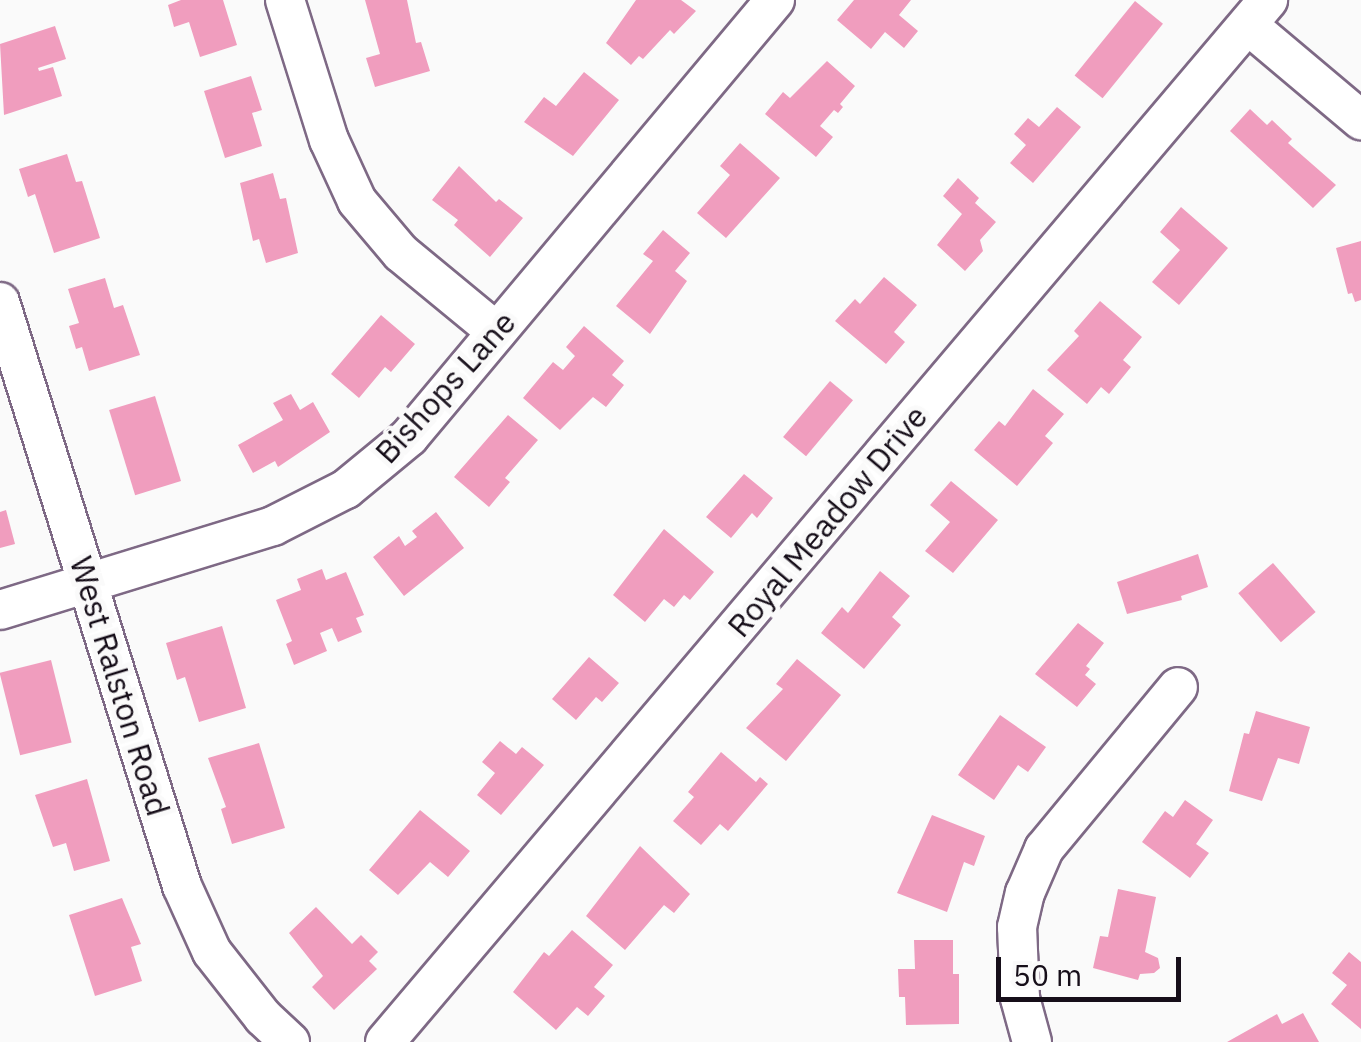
<!DOCTYPE html>
<style>
body{margin:0}
#map{position:relative;width:1361px;height:1042px;overflow:hidden;background:#fafafa;font-family:"IBM Plex Sans",sans-serif}
div>[style]{position:absolute}
.building>*{inset:0;background:#f09dbe;transform-origin:0 0}
.roads{filter:drop-shadow(2px 0 #7e6985) drop-shadow(-2px 0 #7e6985) drop-shadow(0 2px #7e6985) drop-shadow(0 -2px #7e6985)}
.minor>*{height:38px;margin:-19px;padding:0 19px;transform-origin:19px;border-radius:19px;background:#fff}
span{translate:-50% -50%;white-space:nowrap;text-align:center;line-height:1.15;-webkit-text-stroke:10px #fafafa;paint-order:stroke}
.street-label{font-size:32px;color:#160e19}
.scale{position:absolute;left:996px;top:957px;width:185px;height:45px;box-sizing:border-box;border:5px solid #160e19;border-top:0;padding-left:12px;font-size:30px;line-height:35px;white-space:nowrap;color:#160e19;-webkit-text-stroke:8px #fafafa;paint-order:stroke}
</style>
<div id="map">
<div class="building">
<i style="clip-path:polygon(181px 0,223px 0,237px 45px,200px 57px,189px 22px,174px 27px,168px 5px)"></i>
<i style="clip-path:polygon(365px 0,407px 0,416px 43px,421px 42px,430px 71px,375px 87px,366px 58px,380px 54px)"></i>
<i style="clip-path:polygon(636px 0,681px 0,696px 11px,674px 34px,670px 30px,643px 59px,639px 56px,631px 65px,606px 43px)"></i>
<i style="clip-path:polygon(854px 0,911px 0,899px 15px,918px 31px,904px 48px,885px 32px,871px 49px,837px 20px)"></i>
<i style="left:1135px;top:1px;width:36px;height:96px;rotate:39deg"></i>
<i style="clip-path:polygon(55px 26px,66px 59px,38px 68px,39px 71px,53px 67px,62px 96px,4px 115px,0 44px)"></i>
<i style="clip-path:polygon(827px 61px,855px 86px,840px 104px,843px 107px,838px 113px,834px 110px,820px 126px,833px 137px,816px 157px,765px 114px,783px 92px,790px 98px)"></i>
<i style="clip-path:polygon(584px 72px,619px 100px,573px 156px,524px 122px,544px 97px,556px 106px)"></i>
<i style="clip-path:polygon(251px 76px,262px 110px,252px 113px,262px 146px,225px 158px,204px 91px)"></i>
<i style="clip-path:polygon(1057px 107px,1081px 127px,1033px 183px,1010px 163px,1026px 145px,1014px 134px,1028px 118px,1039px 127px)"></i>
<i style="clip-path:polygon(1250px 109px,1267px 125px,1272px 120px,1292px 139px,1288px 143px,1336px 185px,1313px 208px,1230px 131px)"></i>
<i style="clip-path:polygon(740px 143px,780px 178px,726px 238px,697px 213px,730px 175px,720px 166px)"></i>
<i style="clip-path:polygon(67px 154px,76px 182px,82px 181px,100px 238px,54px 253px,35px 194px,28px 197px,19px 169px)"></i>
<i style="clip-path:polygon(459px 166px,496px 202px,499px 199px,523px 218px,490px 257px,454px 225px,458px 220px,432px 200px)"></i>
<i style="clip-path:polygon(273px 173px,280px 199px,286px 198px,298px 253px,266px 263px,259px 239px,253px 241px,240px 183px)"></i>
<i style="clip-path:polygon(958px 178px,979px 198px,975px 203px,996px 222px,980px 240px,983px 251px,965px 271px,937px 245px,962px 214px,943px 196px)"></i>
<i style="clip-path:polygon(1181px 207px,1228px 248px,1179px 305px,1152px 282px,1180px 250px,1160px 232px)"></i>
<i style="clip-path:polygon(663px 230px,690px 253px,675px 271px,687px 281px,650px 334px,616px 306px,653px 261px,643px 254px)"></i>
<i style="clip-path:polygon(1361px 241px,1361px 300px,1355px 302px,1352px 293px,1348px 294px,1336px 248px)"></i>
<i style="clip-path:polygon(884px 277px,917px 305px,894px 332px,905px 342px,886px 364px,835px 321px,855px 299px,860px 304px)"></i>
<i style="clip-path:polygon(105px 278px,114px 308px,123px 305px,140px 355px,89px 371px,82px 347px,76px 349px,69px 326px,79px 323px,68px 289px)"></i>
<i style="clip-path:polygon(1100px 301px,1142px 337px,1123px 360px,1131px 367px,1109px 394px,1101px 387px,1087px 404px,1047px 370px,1079px 336px,1074px 331px)"></i>
<i style="clip-path:polygon(381px 315px,415px 344px,391px 372px,385px 367px,359px 398px,331px 374px)"></i>
<i style="clip-path:polygon(584px 326px,624px 361px,612px 375px,624px 385px,606px 407px,593px 397px,560px 430px,523px 398px,553px 362px,563px 370px,575px 356px,566px 347px)"></i>
<i style="left:830px;top:381px;width:30px;height:73px;rotate:40deg"></i>
<i style="clip-path:polygon(1033px 389px,1064px 414px,1045px 436px,1053px 443px,1017px 486px,974px 450px,999px 421px,1005px 426px)"></i>
<i style="clip-path:polygon(291px 394px,300px 410px,313px 402px,330px 432px,278px 467px,275px 461px,253px 473px,238px 445px,283px 420px,273px 403px)"></i>
<i style="left:155px;top:396px;width:89px;height:48px;rotate:73deg"></i>
<i style="clip-path:polygon(508px 415px,538px 440px,505px 478px,510px 482px,489px 507px,454px 477px)"></i>
<i style="clip-path:polygon(744px 474px,773px 498px,757px 518px,752px 513px,731px 538px,706px 517px)"></i>
<i style="clip-path:polygon(951px 481px,998px 520px,953px 573px,925px 551px,950px 522px,930px 505px)"></i>
<i style="clip-path:polygon(6px 510px,15px 544px,0 548px,0 512px)"></i>
<i style="clip-path:polygon(436px 512px,464px 548px,404px 596px,373px 557px,399px 536px,405px 546px,417px 537px,412px 531px)"></i>
<i style="clip-path:polygon(664px 529px,714px 572px,690px 600px,684px 595px,674px 607px,664px 599px,645px 622px,613px 595px)"></i>
<i style="clip-path:polygon(1198px 554px,1208px 587px,1181px 596px,1182px 600px,1127px 614px,1117px 582px)"></i>
<i style="left:1273px;top:563px;width:65px;height:46px;rotate:49deg"></i>
<i style="clip-path:polygon(322px 569px,326px 580px,346px 572px,364px 615px,356px 618px,362px 632px,338px 642px,332px 628px,320px 633px,327px 651px,294px 665px,286px 644px,292px 641px,276px 600px,301px 590px,297px 579px)"></i>
<i style="clip-path:polygon(880px 571px,910px 596px,892px 617px,901px 625px,864px 669px,821px 633px,842px 607px,848px 613px)"></i>
<i style="clip-path:polygon(1078px 623px,1104px 643px,1086px 666px,1090px 669px,1085px 675px,1096px 684px,1077px 707px,1035px 674px)"></i>
<i style="clip-path:polygon(222px 626px,246px 708px,199px 722px,185px 677px,177px 680px,166px 643px)"></i>
<i style="clip-path:polygon(589px 657px,619px 683px,602px 702px,596px 697px,576px 720px,552px 699px)"></i>
<i style="clip-path:polygon(797px 659px,841px 695px,786px 761px,746px 728px,783px 689px,776px 684px)"></i>
<i style="left:51px;top:660px;width:85px;height:53px;rotate:76deg"></i>
<i style="clip-path:polygon(1256px 711px,1310px 727px,1299px 764px,1278px 758px,1262px 801px,1229px 791px,1244px 733px,1249px 734px)"></i>
<i style="clip-path:polygon(1000px 715px,1046px 747px,1028px 772px,1018px 765px,994px 800px,958px 775px)"></i>
<i style="clip-path:polygon(500px 741px,516px 754px,522px 747px,544px 765px,501px 815px,477px 795px,495px 773px,482px 762px)"></i>
<i style="clip-path:polygon(259px 743px,285px 828px,232px 844px,221px 809px,226px 807px,208px 758px)"></i>
<i style="clip-path:polygon(721px 752px,756px 782px,760px 777px,768px 784px,728px 831px,720px 824px,701px 845px,673px 821px,694px 797px,688px 792px)"></i>
<i style="clip-path:polygon(87px 779px,110px 861px,74px 871px,66px 843px,53px 847px,35px 795px)"></i>
<i style="clip-path:polygon(1185px 800px,1213px 820px,1196px 844px,1209px 853px,1190px 878px,1142px 842px,1165px 811px,1173px 817px)"></i>
<i style="clip-path:polygon(420px 810px,470px 851px,448px 877px,430px 862px,398px 895px,369px 870px)"></i>
<i style="clip-path:polygon(932px 815px,985px 836px,974px 866px,964px 862px,947px 912px,897px 893px)"></i>
<i style="clip-path:polygon(640px 846px,690px 894px,674px 913px,664px 905px,625px 950px,586px 916px)"></i>
<i style="clip-path:polygon(1118px 889px,1156px 897px,1145px 952px,1158px 958px,1160px 968px,1154px 973px,1140px 974px,1138px 980px,1093px 968px,1100px 936px,1108px 937px)"></i>
<i style="clip-path:polygon(122px 898px,141px 944px,131px 947px,142px 981px,95px 996px,69px 915px)"></i>
<i style="clip-path:polygon(316px 907px,352px 944px,361px 935px,378px 952px,369px 961px,377px 969px,334px 1010px,312px 987px,323px 976px,289px 933px)"></i>
<i style="clip-path:polygon(572px 930px,613px 965px,594px 987px,605px 996px,588px 1016px,577px 1007px,556px 1030px,513px 992px,544px 952px,549px 956px)"></i>
<i style="clip-path:polygon(914px 940px,953px 940px,953px 974px,959px 974px,959px 1024px,906px 1025px,905px 997px,899px 997px,898px 969px,915px 969px)"></i>
<i style="clip-path:polygon(1349px 952px,1361px 962px,1361px 1029px,1331px 1004px,1347px 985px,1332px 973px)"></i>
<i style="clip-path:polygon(1303px 1013px,1319px 1042px,1227px 1042px,1277px 1014px,1282px 1024px)"></i>
</div>
<div class="roads">
<div class="minor">
<i style="left:285px;top:0;width:147px;rotate:72.6deg"></i>
<i style="left:329px;top:140px;width:67px;rotate:65.3deg"></i>
<i style="left:357px;top:201px;width:68px;rotate:49.8deg"></i>
<i style="left:401px;top:253px;width:124px;rotate:39.5deg"></i>
<i style="left:1248px;top:25px;width:148px;rotate:40.1deg"></i>
<i style="left:0;top:302px;width:612px;rotate:72.69deg"></i>
<i style="left:182px;top:886px;width:72px;rotate:65.6deg"></i>
<i style="left:212px;top:952px;width:83px;rotate:51.9deg"></i>
<i style="left:263px;top:1017px;width:37px;rotate:43deg"></i>
<i style="left:0;top:610px;width:286px;rotate:-17.1deg"></i>
<i style="left:273px;top:526px;width:82px;rotate:-26.9deg"></i>
<i style="left:346px;top:489px;width:82px;rotate:-39.5deg"></i>
<i style="left:409px;top:437px;width:570px;rotate:-50.05deg"></i>
<i style="left:385px;top:1042px;width:1366px;rotate:-49.72deg"></i>
<i style="left:1032px;top:1042px;width:46px;rotate:-105.3deg"></i>
<i style="left:1020px;top:998px;width:71px;rotate:-92.4deg"></i>
<i style="left:1017px;top:927px;width:35px;rotate:-77deg"></i>
<i style="left:1025px;top:893px;width:48px;rotate:-66.6deg"></i>
<i style="left:1044px;top:849px;width:210px;rotate:-50.4deg"></i>
</div>
</div>
<div class="street-label">
<span style="left:445px;top:387px;rotate:-48deg">Bishops Lane</span>
<span style="left:827px;top:521px;rotate:-50deg">Royal Meadow Drive</span>
<span style="left:120px;top:686px;rotate:73deg">West Ralston Road</span>
</div>
<div class="scale">50 m</div>
</div>
